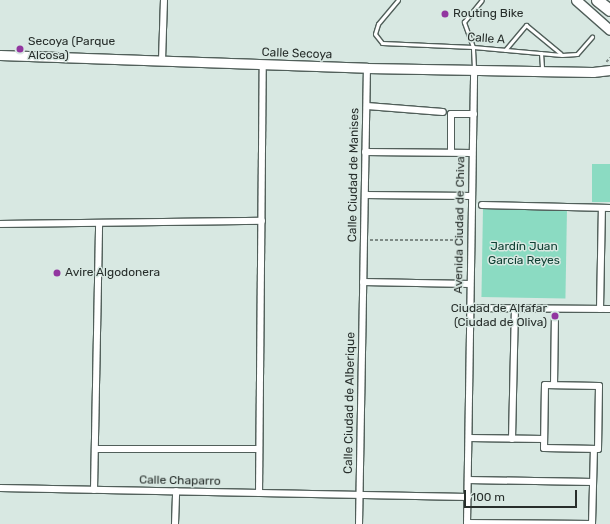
<!DOCTYPE html>
<meta charset="utf-8">
<style>
body{margin:0}
#map{position:relative;width:610px;height:524px;overflow:hidden;background:#d8e8e2;font-family:Rubik,sans-serif}
div>[style]{position:absolute}
.green>*{inset:0;background:#8bdbc2;transform-origin:0 0}
.path>*{height:1.5px;margin-top:-0.75px;transform-origin:0;background:repeating-linear-gradient(90deg,#7e8a85 0 3px,transparent 0 5px)}
.roads{filter:drop-shadow(1px 0 #515f5a) drop-shadow(-1px 0 #515f5a) drop-shadow(0 1px #515f5a) drop-shadow(0 -1px #515f5a)}
.lane>*{height:3px;margin:-1.5px;padding:0 1.5px;transform-origin:1.5px;border-radius:1.5px;background:#fff}
.street>*{height:6px;margin:-3px;padding:0 3px;transform-origin:3px;border-radius:3px;background:#fff}
.secondary>*{height:9px;margin:-4.5px;padding:0 4.5px;transform-origin:4.5px;border-radius:4.5px;background:#fff}
.highway>*{height:11px;margin:-5.5px;padding:0 5.5px;transform-origin:5.5px;border-radius:5.5px;background:#fff}
.dots>*{width:11px;height:11px;translate:-50% -50%;box-sizing:border-box;border:2px solid #d8e8e2;border-radius:50%}
span{translate:-50% -50%;white-space:nowrap;text-align:center;line-height:1.15;-webkit-text-stroke:3px #d8e8e2;paint-order:stroke}
.poi-label{font-size:12px;color:#272e2b}
.left{translate:0 -50%;text-align:left}
.right{translate:-100% -50%;text-align:right}
.street-label{font-size:12px;color:#272e2b}
.park-label{font-size:12px;color:#104134}
.scale{position:absolute;left:464px;top:490px;width:113px;height:18px;box-sizing:border-box;border:2px solid #272e2b;border-top:0;padding-left:5px;font-size:12px;line-height:14px;white-space:nowrap;color:#272e2b;-webkit-text-stroke:3px #d8e8e2;paint-order:stroke}
</style>
<div id="map">
<div class="green">
<i style="left:592px;top:164px;width:18px;height:38px"></i>
<i style="left:483px;top:208px;width:84px;height:89px;rotate:1deg"></i>
</div>
<div class="path">
<i style="left:606px;top:62px;width:6px;rotate:-45deg"></i>
<i style="left:370px;top:240px;width:94px"></i>
</div>
<div class="roads">
<div class="lane">
<i style="left:398px;top:0;width:31px;rotate:130deg"></i>
<i style="left:378px;top:24px;width:10px;rotate:107deg"></i>
<i style="left:375px;top:34px;width:11px;rotate:52deg"></i>
<i style="left:382px;top:43px;width:91px;rotate:2.5deg"></i>
<i style="left:473px;top:47px;width:89px;rotate:5.1deg"></i>
<i style="left:562px;top:55px;width:15px;rotate:-4deg"></i>
<i style="left:577px;top:54px;width:23px;rotate:-49deg"></i>
<i style="left:505px;top:50px;width:33px;rotate:-50deg"></i>
<i style="left:526px;top:25px;width:45px;rotate:39.6deg"></i>
<i style="left:541px;top:53px;width:16px;rotate:86deg"></i>
<i style="left:474px;top:68px;width:21px;rotate:-93deg"></i>
<i style="left:473px;top:47px;width:27px;rotate:-110deg"></i>
<i style="left:464px;top:22px;width:28px;rotate:-51deg"></i>
</div>
<div class="street">
<i style="left:162px;top:60px;width:60px;rotate:-88.1deg"></i>
<i style="left:367px;top:106px;width:76px;rotate:4.5deg"></i>
<i style="left:365px;top:152px;width:107px;rotate:0.5deg"></i>
<i style="left:451px;top:152px;width:38px;rotate:-90deg"></i>
<i style="left:451px;top:114px;width:23px"></i>
<i style="left:365px;top:195px;width:107px;rotate:0.5deg"></i>
<i style="left:482px;top:205px;width:128px;rotate:1.3deg"></i>
<i style="left:0;top:224px;width:262px;rotate:-0.7deg"></i>
<i style="left:363px;top:282px;width:107px;rotate:1.1deg"></i>
<i style="left:470px;top:308px;width:140px;rotate:0.4deg"></i>
<i style="left:600px;top:309px;width:101px;rotate:-88.9deg"></i>
<i style="left:545px;top:385px;width:54px;rotate:1.1deg"></i>
<i style="left:599px;top:386px;width:63px;rotate:90.9deg"></i>
<i style="left:598px;top:449px;width:54px;rotate:-178.9deg"></i>
<i style="left:544px;top:448px;width:63px;rotate:-89.1deg"></i>
<i style="left:554px;top:385px;width:76px;rotate:-89.2deg"></i>
<i style="left:469px;top:438px;width:75px;rotate:0.8deg"></i>
<i style="left:512px;top:439px;width:131px;rotate:-88.7deg"></i>
<i style="left:95px;top:449px;width:164px"></i>
<i style="left:468px;top:480px;width:125px;rotate:0.9deg"></i>
<i style="left:0;top:488px;width:468px;rotate:1.1deg"></i>
<i style="left:94px;top:490px;width:267px;rotate:-88.9deg"></i>
<i style="left:259px;top:493px;width:429px;rotate:-89.5deg"></i>
<i style="left:467px;top:523px;width:125px;rotate:0.5deg"></i>
<i style="left:592px;top:524px;width:75px;rotate:-88.5deg"></i>
<i style="left:175px;top:524px;width:33px;rotate:-88deg"></i>
<i style="left:359px;top:524px;width:456px;rotate:-89deg"></i>
<i style="left:467px;top:524px;width:454px;rotate:-89.1deg"></i>
</div>
<div class="secondary">
<i style="left:576px;top:0;width:45px;rotate:41.4deg"></i>
<i style="left:0;top:55px;width:367px;rotate:2deg"></i>
<i style="left:367px;top:68px;width:226px;rotate:1deg"></i>
<i style="left:593px;top:72px;width:17px;rotate:-7deg"></i>
</div>
<div class="highway">
<i style="left:597px;top:0;width:16px;rotate:38deg"></i>
</div>
</div>
<div class="dots">
<i style="left:445px;top:14px;background:#9236a0"></i>
<i style="left:20px;top:49px;background:#9236a0"></i>
<i style="left:57px;top:273px;background:#9236a0"></i>
<i style="left:555px;top:316px;background:#9236a0"></i>
</div>
<div class="poi-label">
<span class="left" style="left:453px;top:14px">Routing Bike</span>
<span class="left" style="left:28px;top:49px">Secoya (Parque<br>Alcosa)</span>
<span class="left" style="left:65px;top:273px">Avire Algodonera</span>
<span class="right" style="left:547px;top:316px">Ciudad de Alfafar<br>(Ciudad de Oliva)</span>
</div>
<div class="street-label">
<span style="left:486px;top:39px;rotate:4deg">Calle A</span>
<span style="left:297px;top:54px;rotate:2deg">Calle Secoya</span>
<span style="left:354px;top:175px;rotate:-89deg">Calle Ciudad de Manises</span>
<span style="left:460px;top:225px;rotate:-89deg">Avenida Ciudad de Chiva</span>
<span style="left:350px;top:403px;rotate:-89deg">Calle Ciudad de Alberique</span>
<span style="left:180px;top:481px;rotate:1deg">Calle Chaparro</span>
</div>
<div class="park-label">
<span style="left:524px;top:254px">Jardín Juan<br>García Reyes</span>
</div>
<div class="scale">100 m</div>
</div>
